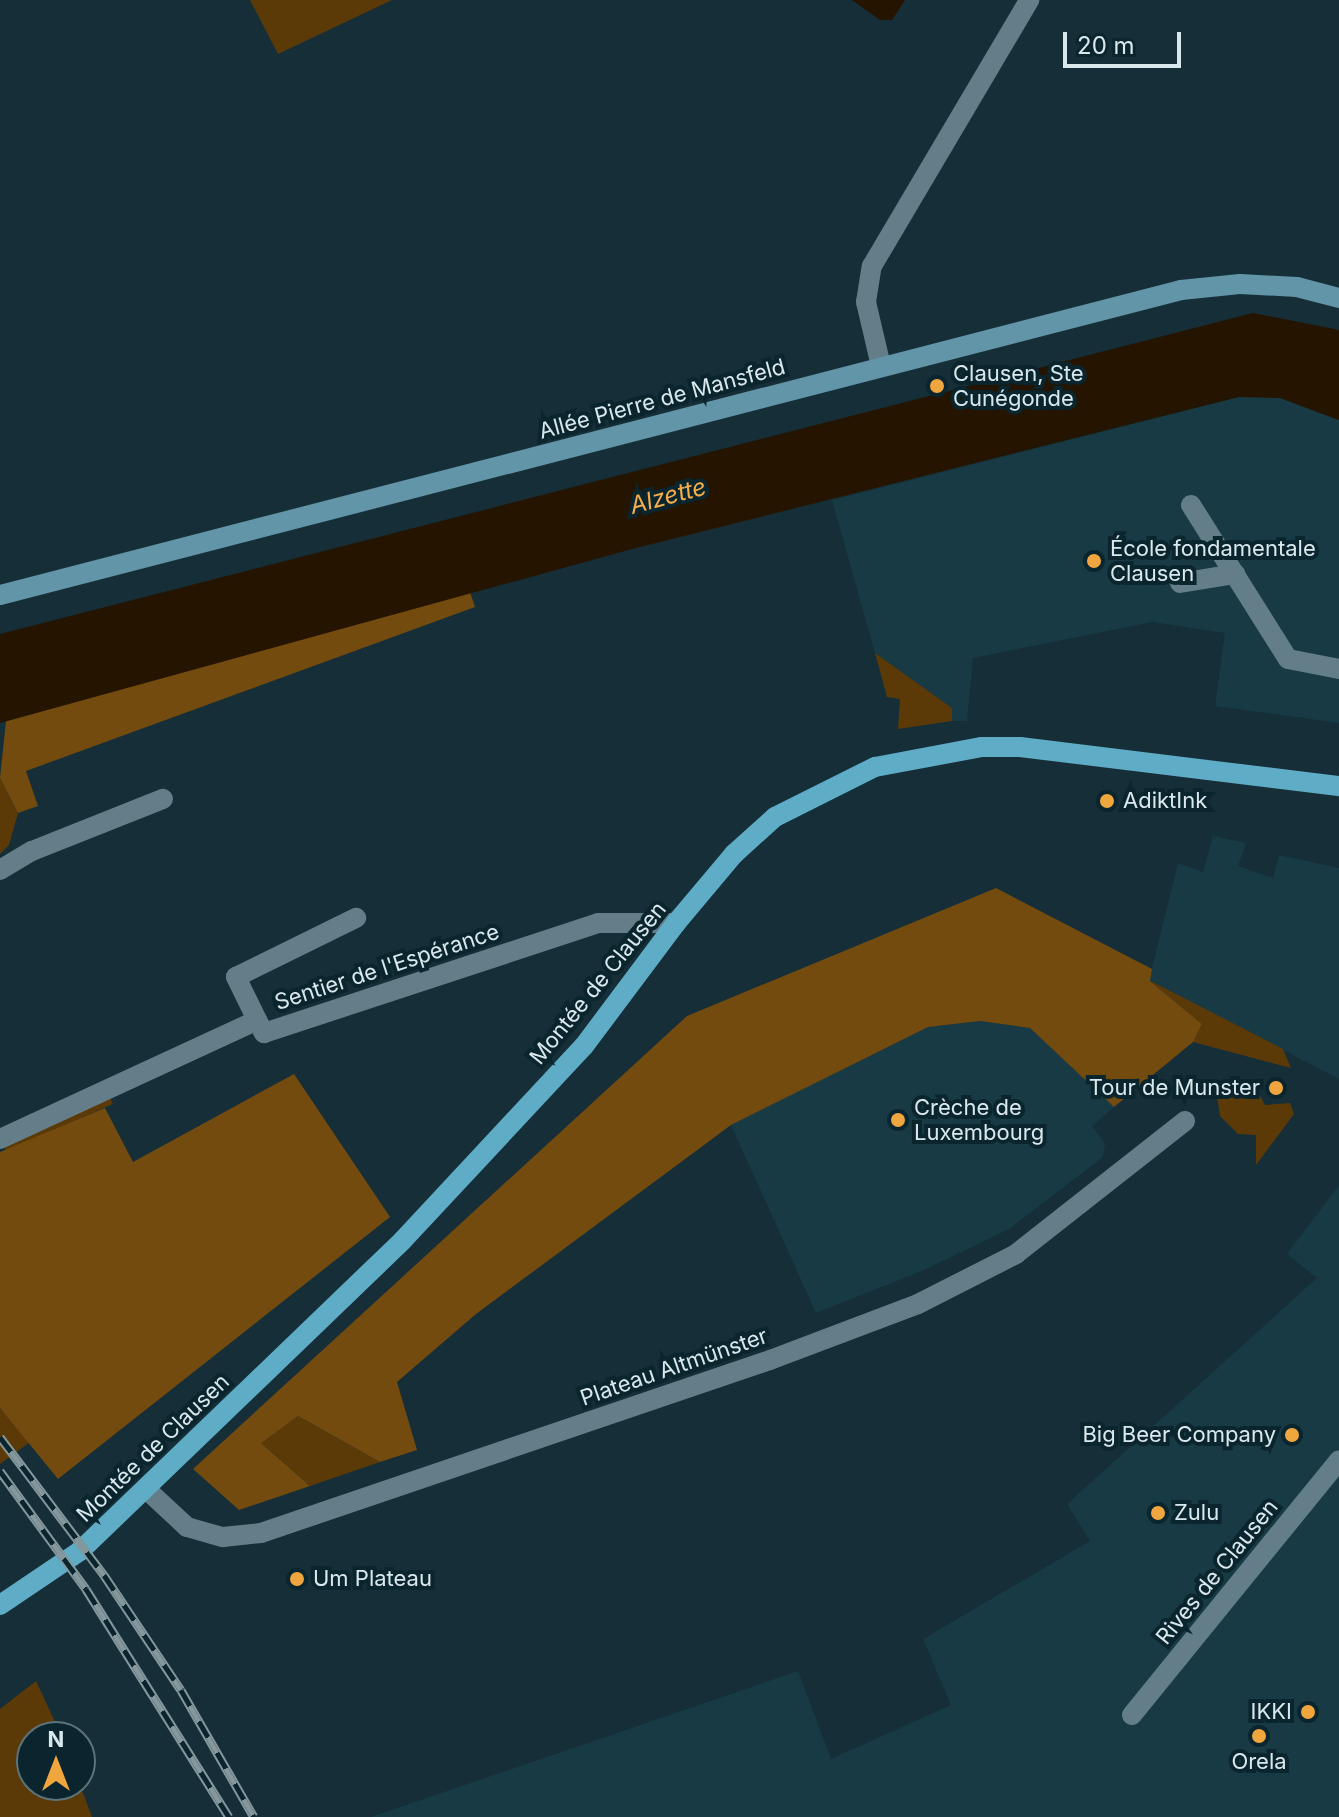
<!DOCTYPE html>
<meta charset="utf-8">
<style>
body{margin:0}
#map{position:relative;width:1339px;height:1817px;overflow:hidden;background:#152e37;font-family:Inter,sans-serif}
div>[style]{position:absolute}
.built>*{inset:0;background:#173a45}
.green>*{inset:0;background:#5c3a08;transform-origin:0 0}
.forest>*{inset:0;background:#734b0f}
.water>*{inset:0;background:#251400}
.street>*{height:20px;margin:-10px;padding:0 10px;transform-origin:10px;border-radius:10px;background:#637e88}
.secondary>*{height:20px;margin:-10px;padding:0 10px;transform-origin:10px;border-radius:10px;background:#6195a7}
.primary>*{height:20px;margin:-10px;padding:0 10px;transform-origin:10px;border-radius:10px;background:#5facc6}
.rail>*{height:9px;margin-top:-4.5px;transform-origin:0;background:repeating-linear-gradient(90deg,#0a252d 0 18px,#83979d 0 36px);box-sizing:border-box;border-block:2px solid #83979d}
.dots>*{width:22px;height:22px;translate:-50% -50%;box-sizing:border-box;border:4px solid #0a252d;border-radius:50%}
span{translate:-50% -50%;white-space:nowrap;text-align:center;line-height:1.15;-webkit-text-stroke:8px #0a252d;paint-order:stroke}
.poi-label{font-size:22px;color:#d9e8ed}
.left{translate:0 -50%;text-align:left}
.right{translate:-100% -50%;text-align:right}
.street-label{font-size:22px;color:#d9e8ed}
.water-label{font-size:24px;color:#f7ad4a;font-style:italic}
.north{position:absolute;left:16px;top:1721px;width:80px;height:80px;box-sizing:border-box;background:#0a252d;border:2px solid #5d737a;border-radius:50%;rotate:0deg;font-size:22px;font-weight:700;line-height:32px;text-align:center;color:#d9e8ed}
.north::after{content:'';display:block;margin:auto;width:28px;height:36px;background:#f0a63f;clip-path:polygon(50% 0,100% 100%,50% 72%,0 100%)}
.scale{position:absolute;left:1063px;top:32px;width:118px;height:36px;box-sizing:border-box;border:4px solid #d9e8ed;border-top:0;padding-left:10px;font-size:24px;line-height:28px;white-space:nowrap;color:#d9e8ed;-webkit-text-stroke:6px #0a252d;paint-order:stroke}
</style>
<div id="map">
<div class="built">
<i style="clip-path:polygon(1239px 397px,1280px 398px,1339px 420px,1339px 723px,1215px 706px,1225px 633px,1152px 622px,973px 658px,967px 721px,952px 721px,952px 708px,875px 653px,832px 500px)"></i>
<i style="clip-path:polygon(1213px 836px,1246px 843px,1238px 866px,1273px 878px,1279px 855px,1339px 868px,1339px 1079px,1149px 980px,1178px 863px,1203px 872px)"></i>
<i style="clip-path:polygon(980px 1021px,1030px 1028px,1114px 1107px,1092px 1126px,1105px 1144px,1103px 1157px,1009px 1229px,922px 1271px,816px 1313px,731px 1125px,928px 1027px)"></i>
<i style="clip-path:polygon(1339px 1185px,1339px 1817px,371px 1817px,798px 1671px,831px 1759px,951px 1705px,923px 1639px,1090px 1541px,1067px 1504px,1317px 1278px,1287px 1254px)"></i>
</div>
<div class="green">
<i style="clip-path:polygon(250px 0,392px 0,278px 54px)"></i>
<i style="clip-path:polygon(875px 653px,952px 708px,952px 721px,898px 729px,900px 699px,887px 697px)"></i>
<i style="clip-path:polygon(0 778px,18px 813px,9px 845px,0 854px)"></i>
<i style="clip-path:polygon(1149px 980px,1283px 1049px,1291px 1068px,1193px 1042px,1202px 1024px)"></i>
<i style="clip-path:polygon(1253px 1084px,1265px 1105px,1290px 1103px,1294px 1114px,1256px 1165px,1256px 1135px,1238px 1134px,1220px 1116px,1217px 1096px)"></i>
<i style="left:108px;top:1093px;width:12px;height:117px;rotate:66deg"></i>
<i style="clip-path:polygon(0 1408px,30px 1442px,0 1464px)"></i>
<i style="clip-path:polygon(298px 1416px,380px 1462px,310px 1486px,260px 1442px)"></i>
<i style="clip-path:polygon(36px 1681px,62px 1737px,32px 1737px,32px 1785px,80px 1785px,92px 1817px,0 1817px,0 1709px)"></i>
</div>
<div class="forest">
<i style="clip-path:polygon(470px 592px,475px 607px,26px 771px,38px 806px,18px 813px,0 778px,6px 721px)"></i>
<i style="clip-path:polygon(996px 888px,1152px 969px,1150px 981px,1202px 1024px,1193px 1042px,1114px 1107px,1030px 1028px,980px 1021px,928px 1027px,731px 1125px,476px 1314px,397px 1382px,417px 1450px,380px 1462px,298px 1416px,261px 1443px,310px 1486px,239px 1510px,193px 1469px,687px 1016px)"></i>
<i style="clip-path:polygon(294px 1074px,390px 1217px,58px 1479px,0 1408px,0 1152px,105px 1108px,133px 1162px)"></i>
</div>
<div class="water">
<i style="clip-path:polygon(852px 0,905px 0,892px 20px,880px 20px)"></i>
<i style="clip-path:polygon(1253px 313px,1339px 330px,1339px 420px,1280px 398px,1239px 397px,632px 549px,0 723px,0 634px)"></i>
</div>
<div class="street">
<i style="left:881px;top:366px;width:66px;rotate:-103.2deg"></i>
<i style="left:866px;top:302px;width:36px;rotate:-81deg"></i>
<i style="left:872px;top:266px;width:309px;rotate:-59.4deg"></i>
<i style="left:1191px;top:505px;width:182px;rotate:57.8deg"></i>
<i style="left:1288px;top:659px;width:52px;rotate:11.1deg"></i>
<i style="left:1180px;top:583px;width:56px;rotate:-9.3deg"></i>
<i style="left:0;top:870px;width:37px;rotate:-31deg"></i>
<i style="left:32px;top:851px;width:141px;rotate:-21.7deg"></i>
<i style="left:257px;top:1020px;width:48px;rotate:-116deg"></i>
<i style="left:236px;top:977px;width:134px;rotate:-26.2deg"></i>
<i style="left:0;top:1139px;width:283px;rotate:-24.8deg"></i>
<i style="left:257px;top:1020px;width:15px;rotate:62deg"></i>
<i style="left:264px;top:1033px;width:352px;rotate:-18.2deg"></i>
<i style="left:598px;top:923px;width:78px"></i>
<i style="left:146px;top:1489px;width:56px;rotate:42.8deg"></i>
<i style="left:187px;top:1527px;width:37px;rotate:16deg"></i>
<i style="left:223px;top:1537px;width:38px;rotate:-6deg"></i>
<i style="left:261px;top:1533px;width:538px;rotate:-18.77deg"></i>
<i style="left:770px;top:1360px;width:158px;rotate:-20.7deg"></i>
<i style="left:918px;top:1304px;width:110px;rotate:-27deg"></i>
<i style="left:1016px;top:1254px;width:215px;rotate:-38.2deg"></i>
<i style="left:1132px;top:1715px;width:328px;rotate:-50.9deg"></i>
</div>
<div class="secondary">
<i style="left:0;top:595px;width:1220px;rotate:-14.48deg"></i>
<i style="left:1181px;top:290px;width:59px;rotate:-5.8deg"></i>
<i style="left:1240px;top:284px;width:57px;rotate:3deg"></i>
<i style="left:1297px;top:287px;width:43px;rotate:14.7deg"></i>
</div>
<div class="primary">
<i style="left:0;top:1605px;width:97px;rotate:-34deg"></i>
<i style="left:80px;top:1551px;width:448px;rotate:-43.9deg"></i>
<i style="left:403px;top:1240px;width:265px;rotate:-47deg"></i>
<i style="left:584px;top:1046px;width:154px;rotate:-53.2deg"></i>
<i style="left:676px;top:923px;width:90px;rotate:-50deg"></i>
<i style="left:734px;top:854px;width:55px;rotate:-42.1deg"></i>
<i style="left:775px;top:817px;width:112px;rotate:-26.6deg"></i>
<i style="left:875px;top:767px;width:109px;rotate:-10.6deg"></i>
<i style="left:982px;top:747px;width:38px"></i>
<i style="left:1020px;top:747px;width:321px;rotate:7deg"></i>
</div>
<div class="rail">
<i style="left:0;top:1437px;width:173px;rotate:53deg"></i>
<i style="left:104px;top:1575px;width:138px;rotate:56.2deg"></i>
<i style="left:181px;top:1690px;width:146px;rotate:60.1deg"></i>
<i style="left:0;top:1471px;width:146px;rotate:53.9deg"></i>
<i style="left:86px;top:1589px;width:269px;rotate:57.9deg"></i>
</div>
<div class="dots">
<i style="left:937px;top:386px;background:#f0a63f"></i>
<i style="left:1094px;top:561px;background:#f0a63f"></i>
<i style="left:1107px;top:801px;background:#f0a63f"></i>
<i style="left:1276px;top:1088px;background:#f0a63f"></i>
<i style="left:898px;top:1120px;background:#f0a63f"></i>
<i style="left:1292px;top:1435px;background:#f0a63f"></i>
<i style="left:1158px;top:1513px;background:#f0a63f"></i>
<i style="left:297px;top:1579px;background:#f0a63f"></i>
<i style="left:1308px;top:1712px;background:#f0a63f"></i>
<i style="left:1259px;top:1736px;background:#f0a63f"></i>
</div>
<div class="poi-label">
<span class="left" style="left:953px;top:386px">Clausen, Ste<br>Cunégonde</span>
<span class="left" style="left:1110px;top:561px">École fondamentale<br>Clausen</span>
<span class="left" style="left:1123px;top:801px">AdiktInk</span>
<span class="right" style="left:1260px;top:1088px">Tour de Munster</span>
<span class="left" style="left:914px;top:1120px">Crèche de<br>Luxembourg</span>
<span class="right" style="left:1276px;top:1435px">Big Beer Company</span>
<span class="left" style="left:1174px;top:1513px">Zulu</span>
<span class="left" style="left:313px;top:1579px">Um Plateau</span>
<span class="right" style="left:1292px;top:1712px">IKKI</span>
<span style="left:1259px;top:1762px">Orela</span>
</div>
<div class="street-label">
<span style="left:662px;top:399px;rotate:-15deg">Allée Pierre de Mansfeld</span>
<span style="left:387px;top:967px;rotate:-18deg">Sentier de l'Espérance</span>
<span style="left:598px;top:983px;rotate:-51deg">Montée de Clausen</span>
<span style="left:674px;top:1367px;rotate:-19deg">Plateau Altmünster</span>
<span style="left:153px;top:1448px;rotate:-44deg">Montée de Clausen</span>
<span style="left:1217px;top:1572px;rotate:-51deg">Rives de Clausen</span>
</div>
<div class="water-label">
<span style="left:668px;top:496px;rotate:-15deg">Alzette</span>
</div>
<div class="north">N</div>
<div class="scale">20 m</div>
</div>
